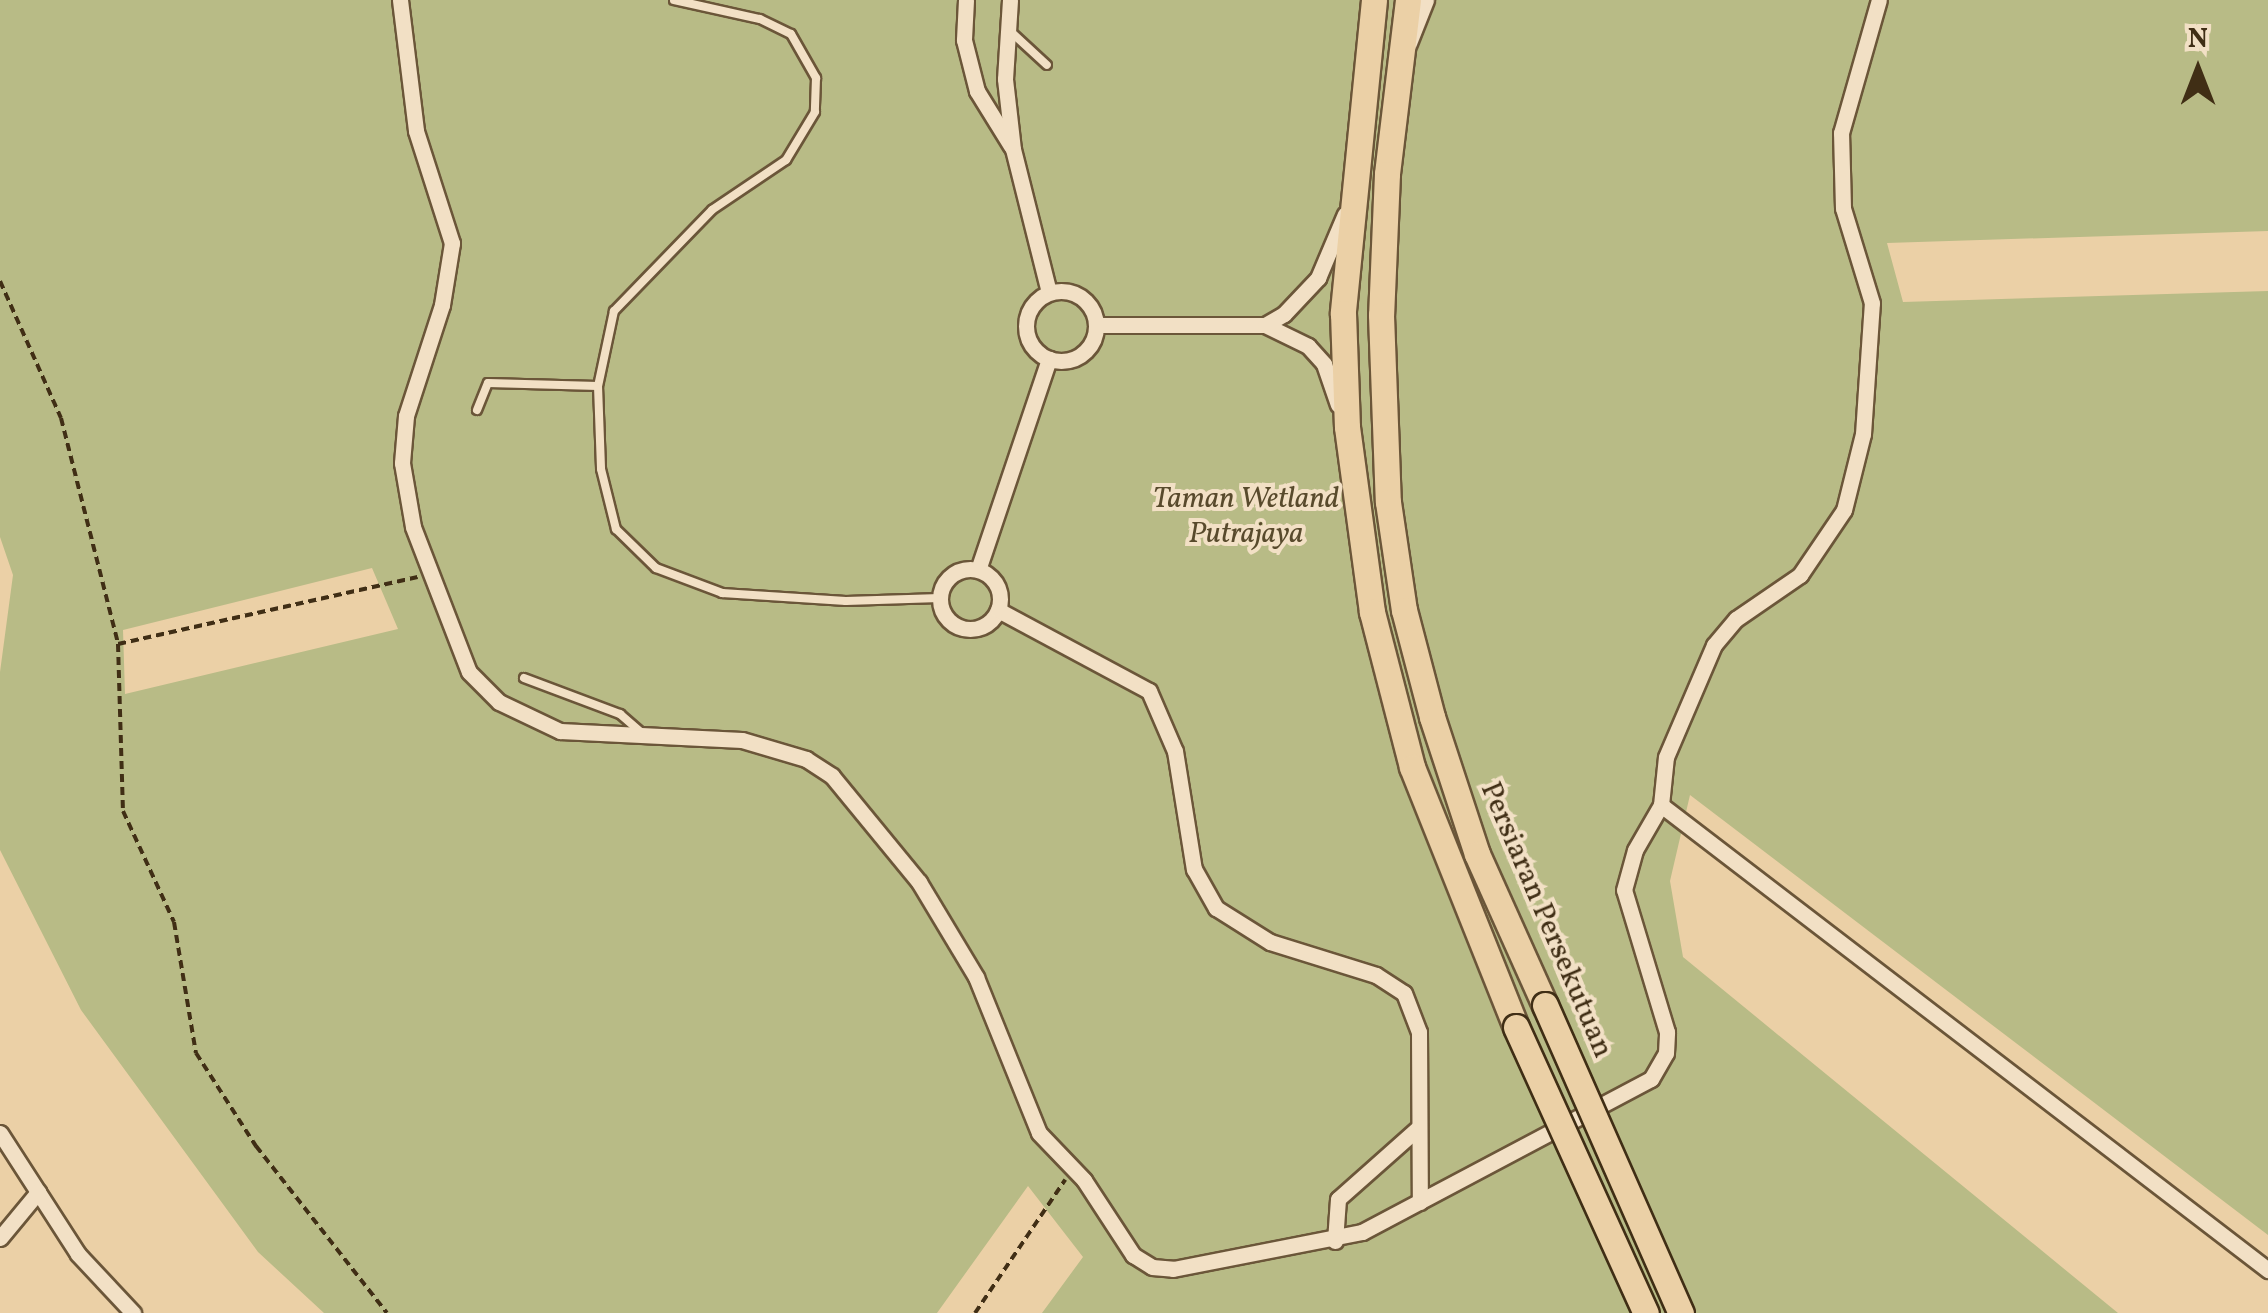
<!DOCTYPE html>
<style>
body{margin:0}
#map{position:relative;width:2268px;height:1313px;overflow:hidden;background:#ebd0a6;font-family:Vollkorn,serif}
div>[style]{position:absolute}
.green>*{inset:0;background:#b8bb86}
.path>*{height:4px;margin-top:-2px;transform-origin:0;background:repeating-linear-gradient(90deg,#402e15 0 8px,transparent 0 13px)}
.roads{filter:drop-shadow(2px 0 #6b5639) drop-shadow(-2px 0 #6b5639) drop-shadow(0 2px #6b5639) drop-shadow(0 -2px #6b5639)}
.service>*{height:8px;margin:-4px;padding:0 4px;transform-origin:4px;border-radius:4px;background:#f2e0c5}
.minor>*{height:15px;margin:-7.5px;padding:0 7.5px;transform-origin:7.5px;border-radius:7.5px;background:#f2e0c5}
.minor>.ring{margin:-7.5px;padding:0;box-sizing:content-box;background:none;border:15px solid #f2e0c5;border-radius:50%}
.primary>*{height:25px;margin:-12.5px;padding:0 12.5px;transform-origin:12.5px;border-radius:12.5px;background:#ebd0a6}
.bridges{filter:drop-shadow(2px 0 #402e15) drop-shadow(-2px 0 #402e15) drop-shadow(0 2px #402e15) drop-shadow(0 -2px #402e15)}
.primary-bridge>*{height:25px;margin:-12.5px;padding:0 12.5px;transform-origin:12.5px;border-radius:12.5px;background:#ebd0a6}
span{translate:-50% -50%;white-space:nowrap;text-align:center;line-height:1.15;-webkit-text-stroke:8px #f2e0c5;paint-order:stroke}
.park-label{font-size:30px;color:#584a2c;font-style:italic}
.street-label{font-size:30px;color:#402e15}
.north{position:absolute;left:2148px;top:20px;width:100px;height:100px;-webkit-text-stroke:8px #f2e0c5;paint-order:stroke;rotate:0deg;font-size:28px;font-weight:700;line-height:40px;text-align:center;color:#402e15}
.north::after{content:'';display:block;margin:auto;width:35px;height:45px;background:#402e15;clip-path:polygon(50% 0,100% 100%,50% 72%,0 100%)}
</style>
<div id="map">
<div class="green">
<i style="clip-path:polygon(evenodd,0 0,2268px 0,2268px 231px,1887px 243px,1903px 302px,2268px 291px,2268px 1235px,1690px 795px,1670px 881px,1683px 957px,2118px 1313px,1042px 1313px,1083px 1257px,1028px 1186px,937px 1313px,324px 1313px,258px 1252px,81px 1010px,0 850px,0 672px,13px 575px,0 537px,0 0,372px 568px,398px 629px,125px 694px,123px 630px,372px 568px)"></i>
</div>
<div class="path">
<i style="left:0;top:281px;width:150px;rotate:66deg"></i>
<i style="left:61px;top:418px;width:233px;rotate:75.8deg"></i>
<i style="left:118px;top:644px;width:307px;rotate:-12.6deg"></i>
<i style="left:118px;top:644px;width:167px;rotate:88.3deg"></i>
<i style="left:123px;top:811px;width:122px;rotate:65.3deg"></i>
<i style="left:174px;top:922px;width:133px;rotate:80.5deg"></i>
<i style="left:196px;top:1053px;width:111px;rotate:57.2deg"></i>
<i style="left:256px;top:1146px;width:212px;rotate:51.9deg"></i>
<i style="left:975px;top:1313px;width:161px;rotate:-55.9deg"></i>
</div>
<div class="roads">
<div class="service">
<i style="left:674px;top:0;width:88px;rotate:12.5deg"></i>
<i style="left:760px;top:19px;width:34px;rotate:26deg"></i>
<i style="left:791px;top:34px;width:51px;rotate:60.4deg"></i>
<i style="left:816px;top:78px;width:34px;rotate:92deg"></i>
<i style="left:815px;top:112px;width:56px;rotate:121.1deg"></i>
<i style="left:786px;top:160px;width:89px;rotate:146deg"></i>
<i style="left:712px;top:210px;width:141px;rotate:134.1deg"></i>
<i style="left:614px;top:311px;width:77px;rotate:102deg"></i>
<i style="left:598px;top:386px;width:83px;rotate:87.9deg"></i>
<i style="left:601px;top:469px;width:62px;rotate:76deg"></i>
<i style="left:616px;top:529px;width:56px;rotate:44.3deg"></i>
<i style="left:656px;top:568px;width:71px;rotate:20.7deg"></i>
<i style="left:722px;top:593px;width:124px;rotate:3.7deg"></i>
<i style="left:846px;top:601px;width:94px;rotate:-1.8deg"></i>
<i style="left:1010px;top:31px;width:50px;rotate:42.6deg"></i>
<i style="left:477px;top:410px;width:29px;rotate:-68deg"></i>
<i style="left:488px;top:383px;width:110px;rotate:1.6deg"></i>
<i style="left:524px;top:678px;width:103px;rotate:20.6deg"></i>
<i style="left:620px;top:714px;width:29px;rotate:41deg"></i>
</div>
<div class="minor">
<i style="left:400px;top:0;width:132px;rotate:83deg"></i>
<i style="left:416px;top:131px;width:118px;rotate:72.2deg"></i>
<i style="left:452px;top:243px;width:63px;rotate:99.2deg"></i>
<i style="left:442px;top:305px;width:117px;rotate:108deg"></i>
<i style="left:406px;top:416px;width:47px;rotate:94.9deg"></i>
<i style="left:402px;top:463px;width:65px;rotate:80.2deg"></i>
<i style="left:413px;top:527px;width:155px;rotate:68.9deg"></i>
<i style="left:469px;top:672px;width:42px;rotate:45deg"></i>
<i style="left:499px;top:702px;width:68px;rotate:25.4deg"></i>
<i style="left:560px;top:731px;width:182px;rotate:2.8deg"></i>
<i style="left:742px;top:740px;width:67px;rotate:16.5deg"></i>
<i style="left:806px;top:759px;width:31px;rotate:33deg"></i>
<i style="left:832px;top:776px;width:137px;rotate:50.6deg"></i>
<i style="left:919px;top:882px;width:111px;rotate:59deg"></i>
<i style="left:976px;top:977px;width:168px;rotate:68deg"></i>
<i style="left:1039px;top:1133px;width:65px;rotate:46.2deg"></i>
<i style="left:1084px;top:1180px;width:90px;rotate:56.8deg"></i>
<i style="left:1133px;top:1255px;width:22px;rotate:32deg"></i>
<i style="left:1152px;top:1267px;width:21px;rotate:5deg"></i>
<i style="left:1173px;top:1269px;width:193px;rotate:-11.1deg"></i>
<i style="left:1362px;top:1232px;width:327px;rotate:-27.9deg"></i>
<i style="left:1651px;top:1079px;width:30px;rotate:-60deg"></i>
<i style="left:1666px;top:1053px;width:21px;rotate:-87deg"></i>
<i style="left:1667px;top:1032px;width:148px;rotate:-106.8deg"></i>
<i style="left:1624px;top:890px;width:41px;rotate:-74.6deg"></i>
<i style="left:1635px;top:850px;width:52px;rotate:-60deg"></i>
<i style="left:1661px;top:805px;width:765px;rotate:37.45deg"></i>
<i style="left:966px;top:0;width:40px;rotate:92.9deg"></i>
<i style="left:964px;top:40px;width:53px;rotate:75.7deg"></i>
<i style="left:977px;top:91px;width:65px;rotate:58.3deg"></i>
<i style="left:1010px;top:0;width:79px;rotate:93.6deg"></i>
<i style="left:1005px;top:79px;width:70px;rotate:83.5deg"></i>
<i style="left:1013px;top:149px;width:147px;rotate:75.9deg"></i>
<i style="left:1409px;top:43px;width:46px;rotate:-68.4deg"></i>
<i class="ring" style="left:1026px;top:291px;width:55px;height:55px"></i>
<i style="left:1096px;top:325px;width:169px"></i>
<i style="left:1265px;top:325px;width:48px;rotate:26deg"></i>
<i style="left:1308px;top:346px;width:24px;rotate:48deg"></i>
<i style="left:1324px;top:364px;width:43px;rotate:71.1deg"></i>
<i style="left:1265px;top:325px;width:22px;rotate:-30deg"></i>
<i style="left:1284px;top:314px;width:50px;rotate:-46.6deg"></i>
<i style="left:1318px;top:278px;width:69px;rotate:-67.1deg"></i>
<i class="ring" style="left:940px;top:569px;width:45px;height:45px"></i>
<i style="left:978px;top:570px;width:223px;rotate:-71.4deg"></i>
<i style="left:998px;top:610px;width:171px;rotate:28.2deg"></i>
<i style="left:1149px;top:691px;width:65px;rotate:66.6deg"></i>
<i style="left:1175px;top:751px;width:120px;rotate:80.9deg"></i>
<i style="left:1194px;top:869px;width:45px;rotate:60.6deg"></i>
<i style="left:1216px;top:908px;width:64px;rotate:32.2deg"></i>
<i style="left:1270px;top:942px;width:111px;rotate:17.3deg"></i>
<i style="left:1376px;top:975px;width:33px;rotate:33deg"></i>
<i style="left:1404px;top:993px;width:42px;rotate:69deg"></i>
<i style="left:1419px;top:1032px;width:170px;rotate:89.7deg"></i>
<i style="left:1661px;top:805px;width:48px;rotate:-84.1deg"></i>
<i style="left:1666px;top:757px;width:122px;rotate:-66.8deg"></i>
<i style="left:1714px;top:645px;width:34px;rotate:-50deg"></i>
<i style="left:1736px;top:619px;width:78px;rotate:-34.5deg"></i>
<i style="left:1800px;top:575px;width:78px;rotate:-55.9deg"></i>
<i style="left:1844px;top:510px;width:78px;rotate:-76deg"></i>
<i style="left:1863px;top:434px;width:131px;rotate:-86.1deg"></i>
<i style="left:1872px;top:303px;width:99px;rotate:-107deg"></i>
<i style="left:1843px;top:208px;width:75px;rotate:-91.5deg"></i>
<i style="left:1841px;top:133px;width:138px;rotate:-74.1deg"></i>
<i style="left:0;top:1133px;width:144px;rotate:57.2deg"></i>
<i style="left:78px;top:1254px;width:81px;rotate:47deg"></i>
<i style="left:0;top:1238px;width:60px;rotate:-50.4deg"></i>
<i style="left:1335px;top:1241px;width:42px;rotate:-85.9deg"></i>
<i style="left:1338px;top:1199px;width:108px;rotate:-41.6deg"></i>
</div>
<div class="primary">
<i style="left:1374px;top:0;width:315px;rotate:95.7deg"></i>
<i style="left:1343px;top:313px;width:114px;rotate:88deg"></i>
<i style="left:1347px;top:427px;width:187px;rotate:82.3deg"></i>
<i style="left:1372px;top:612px;width:160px;rotate:75.5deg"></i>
<i style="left:1412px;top:767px;width:280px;rotate:68.2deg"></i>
<i style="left:1408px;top:0;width:175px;rotate:96.9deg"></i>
<i style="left:1387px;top:174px;width:141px;rotate:92.4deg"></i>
<i style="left:1381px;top:315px;width:187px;rotate:87.9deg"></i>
<i style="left:1388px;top:502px;width:109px;rotate:81.6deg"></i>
<i style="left:1404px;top:610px;width:111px;rotate:75.3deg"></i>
<i style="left:1432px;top:717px;width:144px;rotate:71.8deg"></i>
<i style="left:1477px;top:854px;width:166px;rotate:65.8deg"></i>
</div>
</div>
<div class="bridges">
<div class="primary-bridge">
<i style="left:1545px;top:1005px;width:337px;rotate:66.2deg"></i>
<i style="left:1516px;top:1027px;width:314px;rotate:65.6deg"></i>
</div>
</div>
<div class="park-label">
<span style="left:1246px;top:516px">Taman Wetland<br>Putrajaya</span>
</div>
<div class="street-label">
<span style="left:1546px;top:920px;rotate:67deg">Persiaran Persekutuan</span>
</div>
<div class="north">N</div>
</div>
